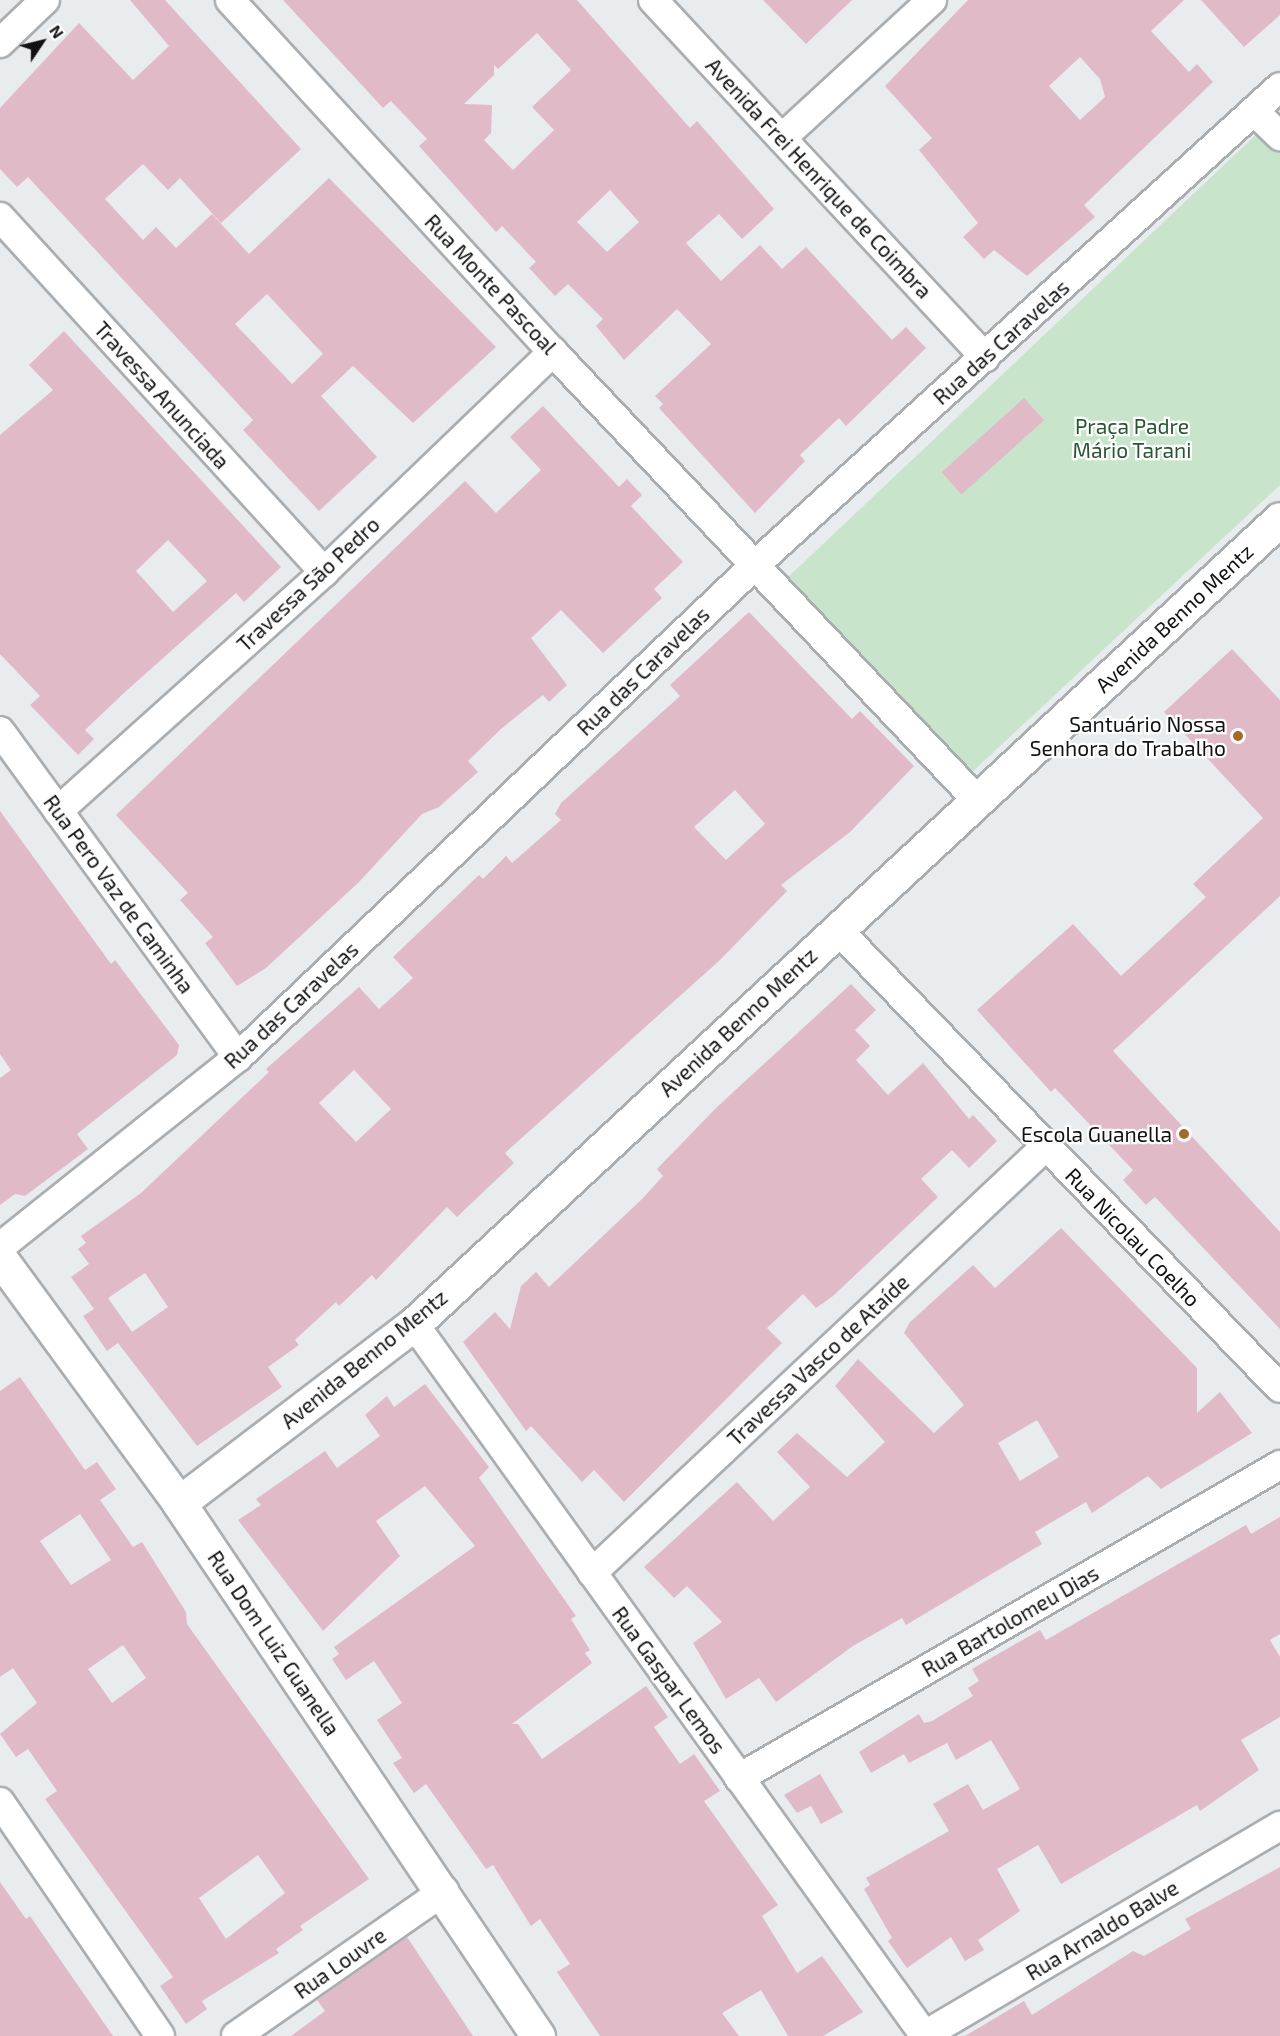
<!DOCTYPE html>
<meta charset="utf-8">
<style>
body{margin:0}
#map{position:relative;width:1280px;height:2036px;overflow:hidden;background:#e9ecee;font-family:"Exo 2",sans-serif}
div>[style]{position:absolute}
.green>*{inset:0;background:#c8e5cc}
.building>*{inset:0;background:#e1bac8;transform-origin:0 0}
.roads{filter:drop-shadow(2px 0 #abaeb1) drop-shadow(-2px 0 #abaeb1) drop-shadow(0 2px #abaeb1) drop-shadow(0 -2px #abaeb1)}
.street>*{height:28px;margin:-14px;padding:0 14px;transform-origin:14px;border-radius:14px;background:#fff}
.secondary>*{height:33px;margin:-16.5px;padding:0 16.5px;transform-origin:16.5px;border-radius:16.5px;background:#fff}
.dots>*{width:16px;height:16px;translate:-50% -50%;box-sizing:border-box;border:3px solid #fff;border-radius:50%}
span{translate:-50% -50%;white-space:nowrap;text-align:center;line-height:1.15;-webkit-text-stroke:4.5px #fff;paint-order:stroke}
.street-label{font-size:21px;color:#111213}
.park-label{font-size:21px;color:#295632}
.poi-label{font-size:21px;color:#111213}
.right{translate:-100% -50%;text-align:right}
.north{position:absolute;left:12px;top:12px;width:60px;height:60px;-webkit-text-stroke:4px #fff;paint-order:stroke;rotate:55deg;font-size:16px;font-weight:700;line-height:24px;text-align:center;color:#111213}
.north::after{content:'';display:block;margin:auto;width:21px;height:27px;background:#111213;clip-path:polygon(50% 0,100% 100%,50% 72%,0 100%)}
</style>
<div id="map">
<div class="green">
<i style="clip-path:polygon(1263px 128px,1280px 147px,1280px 485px,969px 775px,785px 580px)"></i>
</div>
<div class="building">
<i style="clip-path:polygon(evenodd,130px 0,165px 0,301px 149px,221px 223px,180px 178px,168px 190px,143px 164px,105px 199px,143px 240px,156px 227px,176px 248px,212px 214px,249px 254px,329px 178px,496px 347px,413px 423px,353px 366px,321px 396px,377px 457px,319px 511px,243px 430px,253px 420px,28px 177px,17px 187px,0 169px,0 108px,79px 23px,133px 80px,169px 46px,130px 0,267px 294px,323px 354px,292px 384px,235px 324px,267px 294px)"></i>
<i style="clip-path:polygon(evenodd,283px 0,577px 0,690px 128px,697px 121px,774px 209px,742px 239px,719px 214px,686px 243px,721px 281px,760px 245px,782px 269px,806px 247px,892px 340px,906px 327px,926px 348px,846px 426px,839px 418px,800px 455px,805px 461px,755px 513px,659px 408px,663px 404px,655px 396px,711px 344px,677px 309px,624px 360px,596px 326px,603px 319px,568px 284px,555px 296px,529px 268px,536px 262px,502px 226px,496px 232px,419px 146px,427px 139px,391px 101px,383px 108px,283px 0,537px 33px,571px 70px,532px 107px,554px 130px,513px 170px,484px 140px,491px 133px,492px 105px,464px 104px,494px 75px,494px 65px,498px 69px,537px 33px,283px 0,610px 190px,639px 222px,607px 252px,577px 222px,610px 190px)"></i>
<i style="clip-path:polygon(763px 0,852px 0,806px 44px)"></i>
<i style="clip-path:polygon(evenodd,968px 0,1184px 0,1151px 31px,1189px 72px,1197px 64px,1213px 82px,1084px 205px,1095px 217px,1027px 276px,994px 250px,984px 259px,963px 237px,978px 223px,919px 150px,932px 138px,885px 86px,968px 0,1080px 57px,1100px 79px,1105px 97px,1080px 120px,1049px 86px,1080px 57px)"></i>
<i style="clip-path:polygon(1201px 0,1280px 0,1280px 15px,1244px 47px)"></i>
<i style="clip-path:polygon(evenodd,64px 331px,281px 567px,244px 602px,236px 593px,124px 693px,85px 730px,94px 739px,78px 755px,30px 705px,40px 696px,0 654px,0 435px,53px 390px,29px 365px,64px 331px,168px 540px,207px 581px,173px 612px,136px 571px,168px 540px)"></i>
<i style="left:1024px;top:398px;width:30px;height:111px;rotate:48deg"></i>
<i style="clip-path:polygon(543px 406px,619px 487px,627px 479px,642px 495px,631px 506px,683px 562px,654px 589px,662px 598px,603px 653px,561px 610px,531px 638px,567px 685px,549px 702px,543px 695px,501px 729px,468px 761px,478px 772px,439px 807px,422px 814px,359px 882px,266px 968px,237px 986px,205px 943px,213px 937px,180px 900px,188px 893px,116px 815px,465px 481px,496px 513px,541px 470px,510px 437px)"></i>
<i style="clip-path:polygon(evenodd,749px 612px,852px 719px,860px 711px,914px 766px,850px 832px,781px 885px,787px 891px,720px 960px,505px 1153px,514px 1163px,477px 1198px,457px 1217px,447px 1207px,376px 1280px,372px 1275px,339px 1306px,336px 1302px,295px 1340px,299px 1345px,268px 1367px,282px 1387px,197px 1446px,118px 1343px,107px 1351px,83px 1316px,94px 1309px,71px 1277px,89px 1264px,78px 1249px,86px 1243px,81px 1236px,141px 1193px,269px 1072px,266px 1069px,359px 987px,379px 1009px,413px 978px,393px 957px,479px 875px,483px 879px,506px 856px,512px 863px,561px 820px,555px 814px,561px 803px,680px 696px,670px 685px,749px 612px,735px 790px,765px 824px,726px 860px,694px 827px,735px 790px,749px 612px,354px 1070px,391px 1109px,356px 1142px,319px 1103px,354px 1070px,749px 612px,145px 1273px,168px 1307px,132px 1332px,108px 1298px,145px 1273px)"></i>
<i style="clip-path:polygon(1232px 649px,1280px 700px,1280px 896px,1113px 1051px,1280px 1232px,1280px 1329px,1155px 1197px,1146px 1205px,1123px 1180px,1133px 1170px,1055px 1088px,1051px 1092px,977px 1010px,1073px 924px,1121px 976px,1206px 897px,1193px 884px,1263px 818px,1164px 712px)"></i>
<i style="clip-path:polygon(0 811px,111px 964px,115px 960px,179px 1045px,177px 1055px,77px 1134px,88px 1149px,25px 1196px,15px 1194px,0 1205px,0 1078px,11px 1070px,0 1054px)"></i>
<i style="clip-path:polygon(851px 984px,876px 1010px,855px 1030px,870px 1046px,856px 1060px,888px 1095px,923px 1063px,969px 1119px,973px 1115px,997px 1141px,969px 1168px,952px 1150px,921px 1179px,938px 1197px,833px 1296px,816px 1308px,803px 1294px,767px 1328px,782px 1343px,624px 1502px,594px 1470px,582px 1482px,531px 1426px,526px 1431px,463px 1342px,495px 1312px,510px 1329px,521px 1286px,536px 1272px,549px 1287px,642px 1199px,663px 1176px,657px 1169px,717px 1107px)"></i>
<i style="clip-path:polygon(evenodd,1061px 1228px,1197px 1368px,1197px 1413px,1220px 1392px,1252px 1433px,1161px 1489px,1148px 1476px,1092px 1513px,1086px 1502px,1035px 1532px,1042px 1544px,906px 1625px,902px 1618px,853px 1646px,776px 1702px,759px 1678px,726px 1699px,693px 1643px,722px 1622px,687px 1586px,674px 1598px,644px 1567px,737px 1482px,773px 1521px,810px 1487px,777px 1452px,797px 1433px,847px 1477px,885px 1442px,835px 1386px,858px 1359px,934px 1433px,964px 1405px,904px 1333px,910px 1322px,973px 1265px,995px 1288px,1061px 1228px,1037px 1420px,1059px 1457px,1020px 1481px,998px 1443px,1037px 1420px)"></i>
<i style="clip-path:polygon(evenodd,20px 1377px,85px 1470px,97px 1462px,116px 1489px,100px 1500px,133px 1547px,142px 1542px,186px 1612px,187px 1624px,369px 1879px,300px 1926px,303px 1930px,276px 1949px,279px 1953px,202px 2001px,207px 2009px,186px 2024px,160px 1986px,173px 1977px,45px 1799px,57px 1791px,28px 1749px,16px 1757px,0 1734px,37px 1703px,13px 1668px,0 1677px,0 1391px,20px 1377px,80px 1514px,111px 1560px,71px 1585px,40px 1541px,80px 1514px,20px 1377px,123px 1645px,146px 1678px,112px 1703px,88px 1669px,123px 1645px,20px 1377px,258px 1855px,285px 1893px,226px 1939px,199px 1898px,258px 1855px)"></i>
<i style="clip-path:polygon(425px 1384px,489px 1467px,479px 1478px,576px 1616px,571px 1619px,590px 1650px,585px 1653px,592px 1663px,512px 1724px,518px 1724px,542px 1759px,646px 1686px,668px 1717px,654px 1727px,680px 1764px,694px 1754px,720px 1791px,704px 1801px,778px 1905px,762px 1916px,797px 1973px,822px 1956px,863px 2012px,823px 2036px,788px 2036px,761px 1990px,722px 2013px,739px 2036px,600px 2036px,557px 1972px,570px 1964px,540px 1919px,531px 1926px,493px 1865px,486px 1869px,426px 1784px,414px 1793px,393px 1763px,402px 1758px,377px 1720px,402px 1703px,374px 1661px,346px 1680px,332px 1659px,339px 1654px,334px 1647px,475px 1546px,425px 1486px,376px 1521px,400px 1556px,323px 1631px,238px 1520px,261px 1505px,256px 1499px,325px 1451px,337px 1468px,380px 1436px,365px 1415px,387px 1396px,394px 1407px)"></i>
<i style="clip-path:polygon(1280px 1517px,1280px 1634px,1270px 1640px,1280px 1657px,1280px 1717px,1241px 1740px,1259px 1770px,1200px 1811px,1197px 1805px,1061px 1884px,1038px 1845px,997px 1869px,1020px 1911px,978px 1940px,984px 1950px,965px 1961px,951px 1937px,907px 1968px,888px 1941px,892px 1938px,864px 1889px,870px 1885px,866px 1878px,949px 1831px,933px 1804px,968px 1784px,983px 1810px,1020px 1789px,991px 1740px,956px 1760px,947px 1743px,909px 1763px,904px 1754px,871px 1773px,859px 1752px,919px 1714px,924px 1723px,932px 1721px,973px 1696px,968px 1688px,979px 1681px,972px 1669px,1040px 1630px,1046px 1640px,1246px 1525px,1251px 1534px)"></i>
<i style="clip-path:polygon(820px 1774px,843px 1812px,821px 1824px,811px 1806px,797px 1813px,784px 1795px)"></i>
<i style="clip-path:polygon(1280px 1867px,1280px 2036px,965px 2036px,1024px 2001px,1032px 2015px,1133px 1951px,1144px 1956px,1191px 1929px,1185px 1919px)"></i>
<i style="clip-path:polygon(0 1882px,26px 1919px,30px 1916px,113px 2036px,0 2036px)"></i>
<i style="clip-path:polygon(407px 1937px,473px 2036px,291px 2036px,325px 2011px,317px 2000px)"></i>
</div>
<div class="roads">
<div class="street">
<i style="left:230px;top:0;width:478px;rotate:47.5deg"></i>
<i style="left:553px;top:352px;width:617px;rotate:46.58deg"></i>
<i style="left:653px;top:0;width:488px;rotate:47.1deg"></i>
<i style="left:0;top:43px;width:62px;rotate:-43.7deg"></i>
<i style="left:1255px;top:112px;width:35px;rotate:44deg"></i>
<i style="left:782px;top:138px;width:204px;rotate:-42.6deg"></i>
<i style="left:0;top:217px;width:481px;rotate:47.6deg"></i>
<i style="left:0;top:731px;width:404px;rotate:53.9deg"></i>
<i style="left:58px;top:811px;width:358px;rotate:-41.9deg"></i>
<i style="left:324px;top:572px;width:318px;rotate:-43.9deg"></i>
<i style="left:838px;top:930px;width:636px;rotate:46.02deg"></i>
<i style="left:0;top:1247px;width:305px;rotate:-38.6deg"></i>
<i style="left:238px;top:1057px;width:712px;rotate:-43.58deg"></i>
<i style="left:754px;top:566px;width:711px;rotate:-42.32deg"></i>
<i style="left:414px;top:1324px;width:876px;rotate:54.33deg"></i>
<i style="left:592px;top:1573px;width:622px;rotate:-43.24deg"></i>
<i style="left:739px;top:1778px;width:625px;rotate:-30.05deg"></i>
<i style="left:0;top:1802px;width:283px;rotate:55.6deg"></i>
<i style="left:925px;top:2035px;width:412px;rotate:-30.5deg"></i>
<i style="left:236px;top:2036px;width:254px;rotate:-34.9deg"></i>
</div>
<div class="secondary">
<i style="left:0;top:1258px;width:303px;rotate:53.8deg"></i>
<i style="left:179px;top:1503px;width:643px;rotate:56.04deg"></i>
<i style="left:179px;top:1503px;width:295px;rotate:-37.3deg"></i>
<i style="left:414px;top:1324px;width:1182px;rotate:-42.91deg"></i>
</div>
</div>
<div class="dots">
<i style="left:1238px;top:736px;background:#a46a29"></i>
<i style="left:1184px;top:1134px;background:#a46a29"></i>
</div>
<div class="street-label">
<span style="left:819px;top:178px;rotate:47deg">Avenida Frei Henrique de Coimbra</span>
<span style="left:491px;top:284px;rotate:47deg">Rua Monte Pascoal</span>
<span style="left:1001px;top:342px;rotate:-42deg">Rua das Caravelas</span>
<span style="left:162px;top:395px;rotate:48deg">Travessa Anunciada</span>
<span style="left:308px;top:584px;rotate:-43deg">Travessa São Pedro</span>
<span style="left:1174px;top:618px;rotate:-43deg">Avenida Benno Mentz</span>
<span style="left:643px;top:671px;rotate:-44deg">Rua das Caravelas</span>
<span style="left:119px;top:894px;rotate:54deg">Rua Pero Vaz de Caminha</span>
<span style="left:291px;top:1005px;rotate:-43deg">Rua das Caravelas</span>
<span style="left:738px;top:1022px;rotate:-43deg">Avenida Benno Mentz</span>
<span style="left:1133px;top:1237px;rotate:46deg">Rua Nicolau Coelho</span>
<span style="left:364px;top:1359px;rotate:-39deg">Avenida Benno Mentz</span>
<span style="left:818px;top:1360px;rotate:-43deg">Travessa Vasco de Ataíde</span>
<span style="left:1010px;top:1621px;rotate:-30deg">Rua Bartolomeu Dias</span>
<span style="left:274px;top:1643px;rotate:56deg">Rua Dom Luiz Guanella</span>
<span style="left:669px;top:1680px;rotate:54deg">Rua Gaspar Lemos</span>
<span style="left:1102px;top:1930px;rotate:-31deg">Rua Arnaldo Balve</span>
<span style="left:340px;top:1963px;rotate:-35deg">Rua Louvre</span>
</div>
<div class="park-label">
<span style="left:1132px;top:438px">Praça Padre<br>Mário Tarani</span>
</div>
<div class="poi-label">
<span class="right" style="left:1226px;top:736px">Santuário Nossa<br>Senhora do Trabalho</span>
<span class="right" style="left:1172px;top:1134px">Escola Guanella</span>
</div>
<div class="north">N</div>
</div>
